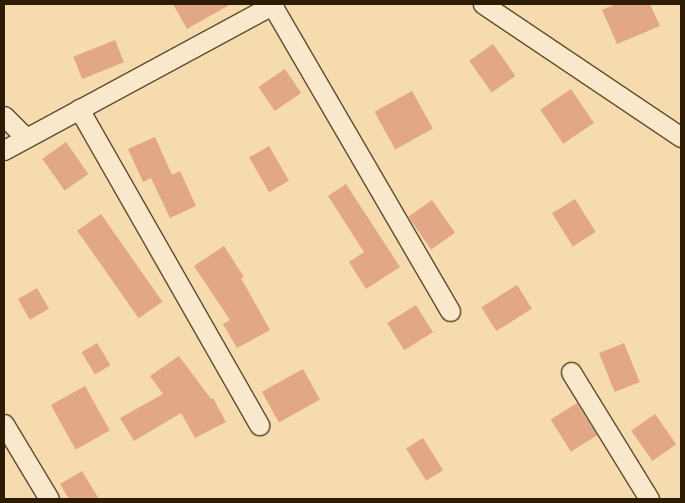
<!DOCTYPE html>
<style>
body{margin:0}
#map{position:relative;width:685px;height:503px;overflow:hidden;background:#f6dbaf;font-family:"EB Garamond",serif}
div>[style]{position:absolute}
.building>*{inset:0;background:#e1a786;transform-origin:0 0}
.roads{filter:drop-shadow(1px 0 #604b30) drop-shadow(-1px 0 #604b30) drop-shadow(0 1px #604b30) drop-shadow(0 -1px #604b30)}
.minor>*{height:19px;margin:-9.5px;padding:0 9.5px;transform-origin:9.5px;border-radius:9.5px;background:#f9e8cb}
span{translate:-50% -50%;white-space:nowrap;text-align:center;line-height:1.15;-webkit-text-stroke:4px #f9e8cb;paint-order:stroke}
.frame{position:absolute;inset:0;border:5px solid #2e1b06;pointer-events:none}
</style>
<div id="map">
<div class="building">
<i style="clip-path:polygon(173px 4px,231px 4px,187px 29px)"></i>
<i style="clip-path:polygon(616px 4px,650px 4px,660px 26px,617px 44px,602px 10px)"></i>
<i style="left:115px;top:40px;width:24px;height:45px;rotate:68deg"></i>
<i style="left:493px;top:44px;width:39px;height:29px;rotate:55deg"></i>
<i style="left:285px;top:69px;width:29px;height:32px;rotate:56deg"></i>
<i style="left:571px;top:89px;width:41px;height:37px;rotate:56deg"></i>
<i style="left:412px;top:91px;width:43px;height:43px;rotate:61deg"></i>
<i style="clip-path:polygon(155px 137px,172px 175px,180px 171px,196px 206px,170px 218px,151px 178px,143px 182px,128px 149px)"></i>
<i style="left:66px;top:142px;width:39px;height:29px;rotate:55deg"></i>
<i style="left:269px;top:146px;width:40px;height:23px;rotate:60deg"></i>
<i style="clip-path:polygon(346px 184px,400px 267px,366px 289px,349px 262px,364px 252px,328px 196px)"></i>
<i style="left:575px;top:199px;width:39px;height:27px;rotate:58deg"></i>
<i style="left:432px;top:200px;width:40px;height:29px;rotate:55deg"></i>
<i style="left:101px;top:214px;width:107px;height:29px;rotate:55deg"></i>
<i style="clip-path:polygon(224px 246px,244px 277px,241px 278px,270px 330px,237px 348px,223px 324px,230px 320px,194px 266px)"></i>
<i style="left:517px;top:285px;width:28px;height:42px;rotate:58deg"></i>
<i style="left:37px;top:288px;width:24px;height:22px;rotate:60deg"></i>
<i style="left:416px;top:305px;width:32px;height:34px;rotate:58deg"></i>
<i style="left:97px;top:343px;width:26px;height:18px;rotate:59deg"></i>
<i style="left:624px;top:343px;width:42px;height:27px;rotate:68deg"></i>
<i style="clip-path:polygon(179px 356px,211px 399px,213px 398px,226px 422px,195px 438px,181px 413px,134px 441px,120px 418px,163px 394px,150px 376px)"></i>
<i style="left:303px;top:369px;width:35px;height:47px;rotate:61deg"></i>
<i style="left:85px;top:386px;width:51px;height:39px;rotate:61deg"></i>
<i style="left:577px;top:403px;width:38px;height:31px;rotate:58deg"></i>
<i style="left:655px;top:414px;width:37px;height:29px;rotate:55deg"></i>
<i style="left:423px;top:438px;width:38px;height:20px;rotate:58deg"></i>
<i style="clip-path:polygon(82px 471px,99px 499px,69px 499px,60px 484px)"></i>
</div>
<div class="roads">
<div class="minor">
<i style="left:483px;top:4px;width:239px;rotate:33.9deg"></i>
<i style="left:272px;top:5px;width:354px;rotate:59.8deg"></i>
<i style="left:79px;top:109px;width:364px;rotate:60.3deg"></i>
<i style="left:4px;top:116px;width:30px;rotate:45deg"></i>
<i style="left:4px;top:150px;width:307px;rotate:-28.4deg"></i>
<i style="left:571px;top:372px;width:149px;rotate:58.4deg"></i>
<i style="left:4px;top:424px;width:87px;rotate:59deg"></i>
</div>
</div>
<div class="frame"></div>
</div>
